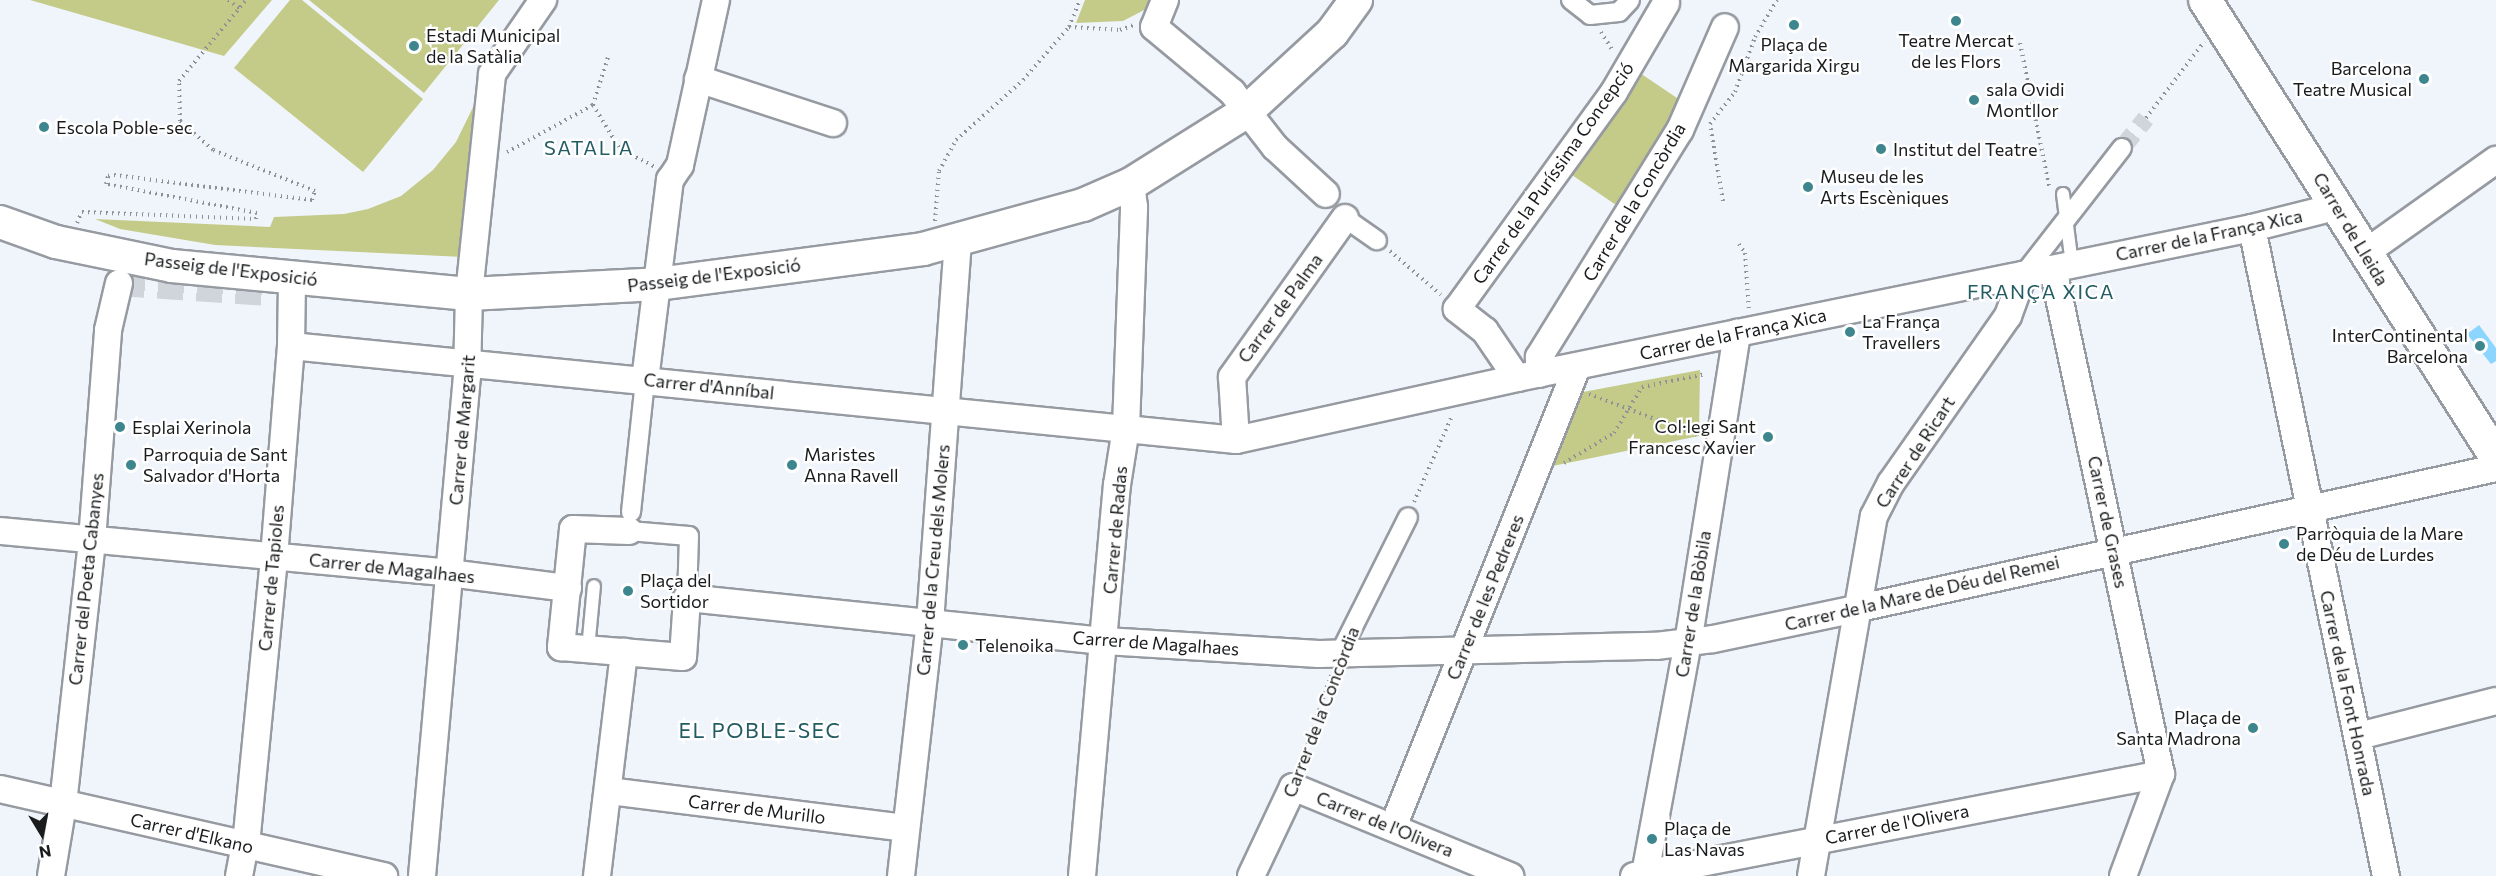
<!DOCTYPE html>
<meta charset="utf-8">
<style>
body{margin:0}
#map{position:relative;width:2496px;height:876px;overflow:hidden;background:#f0f5fc;font-family:Commissioner,sans-serif}
div>[style]{position:absolute}
.green>*{inset:0;background:#c4cb89}
.water>*{inset:0;background:#8cd5fe}
.pedestrian-tunnel>*{height:18px;margin-top:-9px;transform-origin:0;background:repeating-linear-gradient(90deg,#d0d4db 0 18px,transparent 0 27px)}
.minor-tunnel>*{height:26px;margin-top:-13px;transform-origin:0;background:repeating-linear-gradient(90deg,#d0d4db 0 26px,transparent 0 39px)}
.path>*{height:4px;margin-top:-2px;transform-origin:0;background:repeating-linear-gradient(90deg,#8d9195 0 1.5px,transparent 0 6px)}
.roads{filter:drop-shadow(2px 0 #969aa1) drop-shadow(-2px 0 #969aa1) drop-shadow(0 2px #969aa1) drop-shadow(0 -2px #969aa1)}
.service>*{height:12px;margin:-6px;padding:0 6px;transform-origin:6px;border-radius:6px;background:#fff}
.pedestrian>*{height:18px;margin:-9px;padding:0 9px;transform-origin:9px;border-radius:9px;background:#fff}
.minor>*{height:26px;margin:-13px;padding:0 13px;transform-origin:13px;border-radius:13px;background:#fff}
.tertiary>*{height:32px;margin:-16px;padding:0 16px;transform-origin:16px;border-radius:16px;background:#fff}
.dots>*{width:16px;height:16px;translate:-50% -50%;box-sizing:border-box;border:3px solid #fff;border-radius:50%}
span{translate:-50% -50%;white-space:nowrap;text-align:center;line-height:1.15;-webkit-text-stroke:4.5px #fff;paint-order:stroke}
.poi-label{font-size:18px;color:#191b1d}
.left{translate:0 -50%;text-align:left}
.right{translate:-100% -50%;text-align:right}
.street-label{font-size:18px;color:#191b1d}
.neighbourhood-label{font-size:20px;color:#235d63;letter-spacing:1.5px}
.quarter-label{font-size:21px;color:#235d63;letter-spacing:1.5px}
.north{position:absolute;left:12px;top:804px;width:60px;height:60px;-webkit-text-stroke:4px #fff;paint-order:stroke;rotate:170deg;font-size:16px;font-weight:700;line-height:24px;text-align:center;color:#191b1d}
.north::after{content:'';display:block;margin:auto;width:21px;height:27px;background:#191b1d;clip-path:polygon(50% 0,100% 100%,50% 72%,0 100%)}
</style>
<div id="map">
<div class="green">
<i style="clip-path:polygon(30px 0,272px 0,224px 56px)"></i>
<i style="clip-path:polygon(290px 0,302px 0,423px 99px,363px 172px,234px 68px)"></i>
<i style="clip-path:polygon(309px 0,499px 0,424px 93px)"></i>
<i style="clip-path:polygon(1085px 0,1148px 0,1148px 8px,1123px 21px,1076px 23px)"></i>
<i style="clip-path:polygon(1637px 71px,1680px 100px,1619px 207px,1569px 173px)"></i>
<i style="clip-path:polygon(477px 99px,463px 257px,215px 245px,120px 229px,95px 219px,270px 227px,274px 217px,344px 214px,368px 209px,401px 196px,433px 170px,456px 142px)"></i>
<i style="clip-path:polygon(1700px 370px,1699px 436px,1548px 467px,1583px 392px)"></i>
</div>
<div class="water">
<i style="clip-path:polygon(2479px 325px,2496px 348px,2496px 361px,2491px 364px,2467px 334px)"></i>
</div>
<div class="pedestrian-tunnel">
<i style="left:2122px;top:148px;width:38px;rotate:-51deg"></i>
</div>
<div class="minor-tunnel">
<i style="left:119px;top:283px;width:150px;rotate:3.8deg"></i>
</div>
<div class="path">
<i style="left:228px;top:0;width:14px;rotate:36deg"></i>
<i style="left:1069px;top:27px;width:51px;rotate:3.4deg"></i>
<i style="left:1120px;top:30px;width:15px;rotate:-20deg"></i>
<i style="left:1601px;top:32px;width:22px;rotate:58deg"></i>
<i style="left:2020px;top:43px;width:146px;rotate:78.5deg"></i>
<i style="left:593px;top:105px;width:53px;rotate:-72.6deg"></i>
<i style="left:2146px;top:118px;width:96px;rotate:-52.7deg"></i>
<i style="left:507px;top:152px;width:98px;rotate:-28.7deg"></i>
<i style="left:593px;top:105px;width:52px;rotate:58.5deg"></i>
<i style="left:620px;top:149px;width:38px;rotate:27deg"></i>
<i style="left:1723px;top:201px;width:78px;rotate:-99.6deg"></i>
<i style="left:1710px;top:124px;width:41px;rotate:-52deg"></i>
<i style="left:1735px;top:92px;width:59px;rotate:-70deg"></i>
<i style="left:1755px;top:37px;width:43px;rotate:-59.3deg"></i>
<i style="left:935px;top:221px;width:50px;rotate:-85.4deg"></i>
<i style="left:939px;top:171px;width:35px;rotate:-61deg"></i>
<i style="left:956px;top:140px;width:90px;rotate:-41.8deg"></i>
<i style="left:1023px;top:80px;width:70px;rotate:-49deg"></i>
<i style="left:1069px;top:27px;width:29px;rotate:-68deg"></i>
<i style="left:77px;top:223px;width:12px;rotate:-66deg"></i>
<i style="left:82px;top:212px;width:174px;rotate:2.3deg"></i>
<i style="left:256px;top:219px;width:6px;rotate:-81deg"></i>
<i style="left:257px;top:213px;width:154px;rotate:-169.1deg"></i>
<i style="left:106px;top:184px;width:8px;rotate:-76deg"></i>
<i style="left:108px;top:176px;width:6px;rotate:-9deg"></i>
<i style="left:114px;top:175px;width:200px;rotate:7.2deg"></i>
<i style="left:312px;top:200px;width:9px;rotate:-72deg"></i>
<i style="left:315px;top:191px;width:110px;rotate:-158.1deg"></i>
<i style="left:213px;top:150px;width:44px;rotate:-138.7deg"></i>
<i style="left:180px;top:121px;width:40px;rotate:-91.4deg"></i>
<i style="left:179px;top:81px;width:105px;rotate:-50.4deg"></i>
<i style="left:1739px;top:244px;width:11px;rotate:56deg"></i>
<i style="left:1745px;top:253px;width:57px;rotate:86deg"></i>
<i style="left:1390px;top:251px;width:67px;rotate:40.8deg"></i>
<i style="left:1589px;top:394px;width:119px;rotate:20.7deg"></i>
<i style="left:1564px;top:463px;width:58px;rotate:-31deg"></i>
<i style="left:1614px;top:433px;width:54px;rotate:-58.7deg"></i>
<i style="left:1642px;top:387px;width:65px;rotate:-11.5deg"></i>
<i style="left:1414px;top:502px;width:94px;rotate:-66.2deg"></i>
<i style="left:1300px;top:767px;width:97px;rotate:-71.4deg"></i>
</div>
<div class="roads">
<div class="service">
<i style="left:2063px;top:194px;width:71px;rotate:82.7deg"></i>
<i style="left:588px;top:649px;width:63px;rotate:-84.6deg"></i>
</div>
<div class="pedestrian">
<i style="left:1571px;top:0;width:24px;rotate:38deg"></i>
<i style="left:1590px;top:15px;width:29px;rotate:-6deg"></i>
<i style="left:1619px;top:12px;width:16px;rotate:-47deg"></i>
<i style="left:1345px;top:218px;width:39px;rotate:35deg"></i>
<i style="left:2023px;top:275px;width:161px;rotate:-52.1deg"></i>
<i style="left:631px;top:512px;width:122px;rotate:-83.9deg"></i>
<i style="left:629px;top:531px;width:60px;rotate:4.8deg"></i>
<i style="left:689px;top:536px;width:62px;rotate:91.8deg"></i>
<i style="left:1339px;top:655px;width:154px;rotate:-63.4deg"></i>
</div>
<div class="minor">
<i style="left:1165px;top:0;width:29px;rotate:112deg"></i>
<i style="left:1154px;top:27px;width:102px;rotate:39.8deg"></i>
<i style="left:1232px;top:92px;width:70px;rotate:52deg"></i>
<i style="left:1275px;top:147px;width:69px;rotate:42.7deg"></i>
<i style="left:698px;top:79px;width:142px;rotate:18.1deg"></i>
<i style="left:2252px;top:228px;width:662px;rotate:78.32deg"></i>
<i style="left:2365px;top:253px;width:161px;rotate:-35.4deg"></i>
<i style="left:2053px;top:269px;width:516px;rotate:77.93deg"></i>
<i style="left:291px;top:346px;width:950px;rotate:5.68deg"></i>
<i style="left:1236px;top:440px;width:288px;rotate:-12.4deg"></i>
<i style="left:1517px;top:378px;width:750px;rotate:-11.53deg"></i>
<i style="left:2252px;top:228px;width:90px;rotate:-14.2deg"></i>
<i style="left:1539px;top:374px;width:17px;rotate:-90deg"></i>
<i style="left:1539px;top:357px;width:267px;rotate:-58.2deg"></i>
<i style="left:1680px;top:130px;width:112px;rotate:-66.4deg"></i>
<i style="left:1517px;top:378px;width:57px;rotate:-124.2deg"></i>
<i style="left:1485px;top:331px;width:36px;rotate:-142deg"></i>
<i style="left:1457px;top:309px;width:268px;rotate:-54.1deg"></i>
<i style="left:1614px;top:92px;width:103px;rotate:-59.7deg"></i>
<i style="left:645px;top:380px;width:202px;rotate:-82.9deg"></i>
<i style="left:670px;top:180px;width:18px;rotate:-56deg"></i>
<i style="left:680px;top:165px;width:169px;rotate:-77.7deg"></i>
<i style="left:1236px;top:440px;width:63px;rotate:-93.6deg"></i>
<i style="left:1232px;top:377px;width:195px;rotate:-54.6deg"></i>
<i style="left:0;top:531px;width:451px;rotate:5.3deg"></i>
<i style="left:449px;top:573px;width:120px;rotate:7.2deg"></i>
<i style="left:629px;top:531px;width:56px;rotate:-178deg"></i>
<i style="left:573px;top:529px;width:119px;rotate:95.8deg"></i>
<i style="left:561px;top:647px;width:122px;rotate:4.7deg"></i>
<i style="left:683px;top:657px;width:59px;rotate:-86.1deg"></i>
<i style="left:687px;top:598px;width:420px;rotate:5.9deg"></i>
<i style="left:1105px;top:641px;width:214px;rotate:3.5deg"></i>
<i style="left:1319px;top:654px;width:337px;rotate:-1.4deg"></i>
<i style="left:1656px;top:646px;width:57px;rotate:-7deg"></i>
<i style="left:1713px;top:639px;width:145px;rotate:-11.9deg"></i>
<i style="left:1855px;top:609px;width:656px;rotate:-12.41deg"></i>
<i style="left:2359px;top:736px;width:141px;rotate:-14.3deg"></i>
<i style="left:0;top:789px;width:394px;rotate:12.8deg"></i>
<i style="left:609px;top:791px;width:299px;rotate:7.1deg"></i>
<i style="left:1393px;top:827px;width:495px;rotate:-68.2deg"></i>
<i style="left:1645px;top:874px;width:235px;rotate:-79.5deg"></i>
<i style="left:1688px;top:643px;width:314px;rotate:-81deg"></i>
<i style="left:51px;top:876px;width:73px;rotate:-80.5deg"></i>
<i style="left:63px;top:804px;width:266px;rotate:-83.7deg"></i>
<i style="left:92px;top:540px;width:211px;rotate:-85.6deg"></i>
<i style="left:108px;top:330px;width:48px;rotate:-76.8deg"></i>
<i style="left:239px;top:876px;width:43px;rotate:-79.2deg"></i>
<i style="left:247px;top:834px;width:278px;rotate:-84.4deg"></i>
<i style="left:274px;top:557px;width:212px;rotate:-85.4deg"></i>
<i style="left:291px;top:346px;width:67px;rotate:-89.1deg"></i>
<i style="left:422px;top:876px;width:502px;rotate:-84.86deg"></i>
<i style="left:467px;top:376px;width:82px;rotate:-88.6deg"></i>
<i style="left:469px;top:294px;width:221px;rotate:-84deg"></i>
<i style="left:492px;top:74px;width:90px;rotate:-55.4deg"></i>
<i style="left:597px;top:876px;width:226px;rotate:-83.1deg"></i>
<i style="left:901px;top:876px;width:256px;rotate:-83.5deg"></i>
<i style="left:930px;top:622px;width:381px;rotate:-85.8deg"></i>
<i style="left:1082px;top:876px;width:393px;rotate:-84.9deg"></i>
<i style="left:1117px;top:485px;width:58px;rotate:-81deg"></i>
<i style="left:1126px;top:428px;width:221px;rotate:-87.9deg"></i>
<i style="left:1134px;top:207px;width:23px;rotate:-97deg"></i>
<i style="left:1251px;top:876px;width:98px;rotate:-64.7deg"></i>
<i style="left:1293px;top:787px;width:235px;rotate:22.3deg"></i>
<i style="left:1634px;top:876px;width:537px;rotate:-10.95deg"></i>
<i style="left:1811px;top:876px;width:365px;rotate:-80.1deg"></i>
<i style="left:1874px;top:516px;width:37px;rotate:-63deg"></i>
<i style="left:1891px;top:483px;width:204px;rotate:-55deg"></i>
<i style="left:2008px;top:316px;width:44px;rotate:-69.9deg"></i>
<i style="left:2123px;top:876px;width:109px;rotate:-69.6deg"></i>
</div>
<div class="tertiary">
<i style="left:2205px;top:0;width:542px;rotate:57.51deg"></i>
<i style="left:0;top:222px;width:59px;rotate:19.7deg"></i>
<i style="left:56px;top:242px;width:118px;rotate:11.7deg"></i>
<i style="left:172px;top:266px;width:298px;rotate:5.4deg"></i>
<i style="left:469px;top:294px;width:189px;rotate:-3deg"></i>
<i style="left:658px;top:284px;width:267px;rotate:-7.5deg"></i>
<i style="left:923px;top:249px;width:166px;rotate:-15.4deg"></i>
<i style="left:1083px;top:205px;width:52px;rotate:-23.6deg"></i>
<i style="left:1131px;top:184px;width:136px;rotate:-32.1deg"></i>
<i style="left:1246px;top:112px;width:117px;rotate:-42.6deg"></i>
<i style="left:1332px;top:33px;width:41px;rotate:-54deg"></i>
</div>
</div>
<div class="dots">
<i style="left:1956px;top:21px;background:#3e868d"></i>
<i style="left:1794px;top:25px;background:#3e868d"></i>
<i style="left:414px;top:46px;background:#3e868d"></i>
<i style="left:2424px;top:79px;background:#3e868d"></i>
<i style="left:1974px;top:100px;background:#3e868d"></i>
<i style="left:44px;top:127px;background:#3e868d"></i>
<i style="left:1881px;top:149px;background:#3e868d"></i>
<i style="left:1808px;top:187px;background:#3e868d"></i>
<i style="left:1850px;top:332px;background:#3e868d"></i>
<i style="left:2480px;top:346px;background:#3e868d"></i>
<i style="left:120px;top:427px;background:#3e868d"></i>
<i style="left:1768px;top:437px;background:#3e868d"></i>
<i style="left:131px;top:465px;background:#3e868d"></i>
<i style="left:792px;top:465px;background:#3e868d"></i>
<i style="left:2284px;top:544px;background:#3e868d"></i>
<i style="left:628px;top:591px;background:#3e868d"></i>
<i style="left:963px;top:645px;background:#3e868d"></i>
<i style="left:2253px;top:728px;background:#3e868d"></i>
<i style="left:1652px;top:839px;background:#3e868d"></i>
</div>
<div class="poi-label">
<span class="left" style="left:426px;top:46px">Estadi Municipal<br>de la Satàlia</span>
<span style="left:1956px;top:51px">Teatre Mercat<br>de les Flors</span>
<span style="left:1794px;top:55px">Plaça de<br>Margarida Xirgu</span>
<span class="right" style="left:2412px;top:79px">Barcelona<br>Teatre Musical</span>
<span class="left" style="left:1986px;top:100px">sala Ovidi<br>Montllor</span>
<span class="left" style="left:56px;top:127px">Escola Poble-sec</span>
<span class="left" style="left:1893px;top:149px">Institut del Teatre</span>
<span class="left" style="left:1820px;top:187px">Museu de les<br>Arts Escèniques</span>
<span class="left" style="left:1862px;top:332px">La França<br>Travellers</span>
<span class="right" style="left:2468px;top:346px">InterContinental<br>Barcelona</span>
<span class="left" style="left:132px;top:427px">Esplai Xerinola</span>
<span class="right" style="left:1756px;top:437px">Col·legi Sant<br>Francesc Xavier</span>
<span class="left" style="left:143px;top:465px">Parroquia de Sant<br>Salvador d'Horta</span>
<span class="left" style="left:804px;top:465px">Maristes<br>Anna Ravell</span>
<span class="left" style="left:2296px;top:544px">Parròquia de la Mare<br>de Déu de Lurdes</span>
<span class="left" style="left:640px;top:591px">Plaça del<br>Sortidor</span>
<span class="left" style="left:975px;top:645px">Telenoika</span>
<span class="right" style="left:2241px;top:728px">Plaça de<br>Santa Madrona</span>
<span class="left" style="left:1664px;top:839px">Plaça de<br>Las Navas</span>
</div>
<div class="street-label">
<span style="left:1553px;top:173px;rotate:-55deg">Carrer de la Puríssima Concepció</span>
<span style="left:1634px;top:202px;rotate:-59deg">Carrer de la Concòrdia</span>
<span style="left:2351px;top:229px;rotate:59deg">Carrer de Lleida</span>
<span style="left:2209px;top:235px;rotate:-12deg">Carrer de la França Xica</span>
<span style="left:231px;top:269px;rotate:7deg">Passeig de l'Exposició</span>
<span style="left:714px;top:275px;rotate:-7deg">Passeig de l'Exposició</span>
<span style="left:1280px;top:308px;rotate:-54deg">Carrer de Palma</span>
<span style="left:1733px;top:334px;rotate:-12deg">Carrer de la França Xica</span>
<span style="left:709px;top:386px;rotate:6deg">Carrer d'Anníbal</span>
<span style="left:462px;top:430px;rotate:-85deg">Carrer de Margarit</span>
<span style="left:1915px;top:452px;rotate:-57deg">Carrer de Ricart</span>
<span style="left:2108px;top:522px;rotate:78deg">Carrer de Grases</span>
<span style="left:1115px;top:530px;rotate:-85deg">Carrer de Radas</span>
<span style="left:933px;top:560px;rotate:-85deg">Carrer de la Creu dels Molers</span>
<span style="left:392px;top:568px;rotate:6deg">Carrer de Magalhaes</span>
<span style="left:271px;top:578px;rotate:-85deg">Carrer de Tapioles</span>
<span style="left:86px;top:579px;rotate:-84deg">Carrer del Poeta Cabanyes</span>
<span style="left:1922px;top:593px;rotate:-13deg">Carrer de la Mare de Déu del Remei</span>
<span style="left:1485px;top:597px;rotate:-68deg">Carrer de les Pedreres</span>
<span style="left:1693px;top:604px;rotate:-81deg">Carrer de la Bòbila</span>
<span style="left:1156px;top:643px;rotate:4deg">Carrer de Magalhaes</span>
<span style="left:2348px;top:693px;rotate:78deg">Carrer de la Font Honrada</span>
<span style="left:1321px;top:712px;rotate:-69deg">Carrer de la Concòrdia</span>
<span style="left:757px;top:809px;rotate:7deg">Carrer de Murillo</span>
<span style="left:1385px;top:824px;rotate:22deg">Carrer de l'Olivera</span>
<span style="left:1897px;top:824px;rotate:-11deg">Carrer de l'Olivera</span>
<span style="left:192px;top:833px;rotate:13deg">Carrer d'Elkano</span>
</div>
<div class="neighbourhood-label">
<span style="left:589px;top:147px">SATALIA</span>
<span style="left:2041px;top:291px">FRANÇA XICA</span>
</div>
<div class="quarter-label">
<span style="left:760px;top:730px">EL POBLE-SEC</span>
</div>
<div class="north">N</div>
</div>
